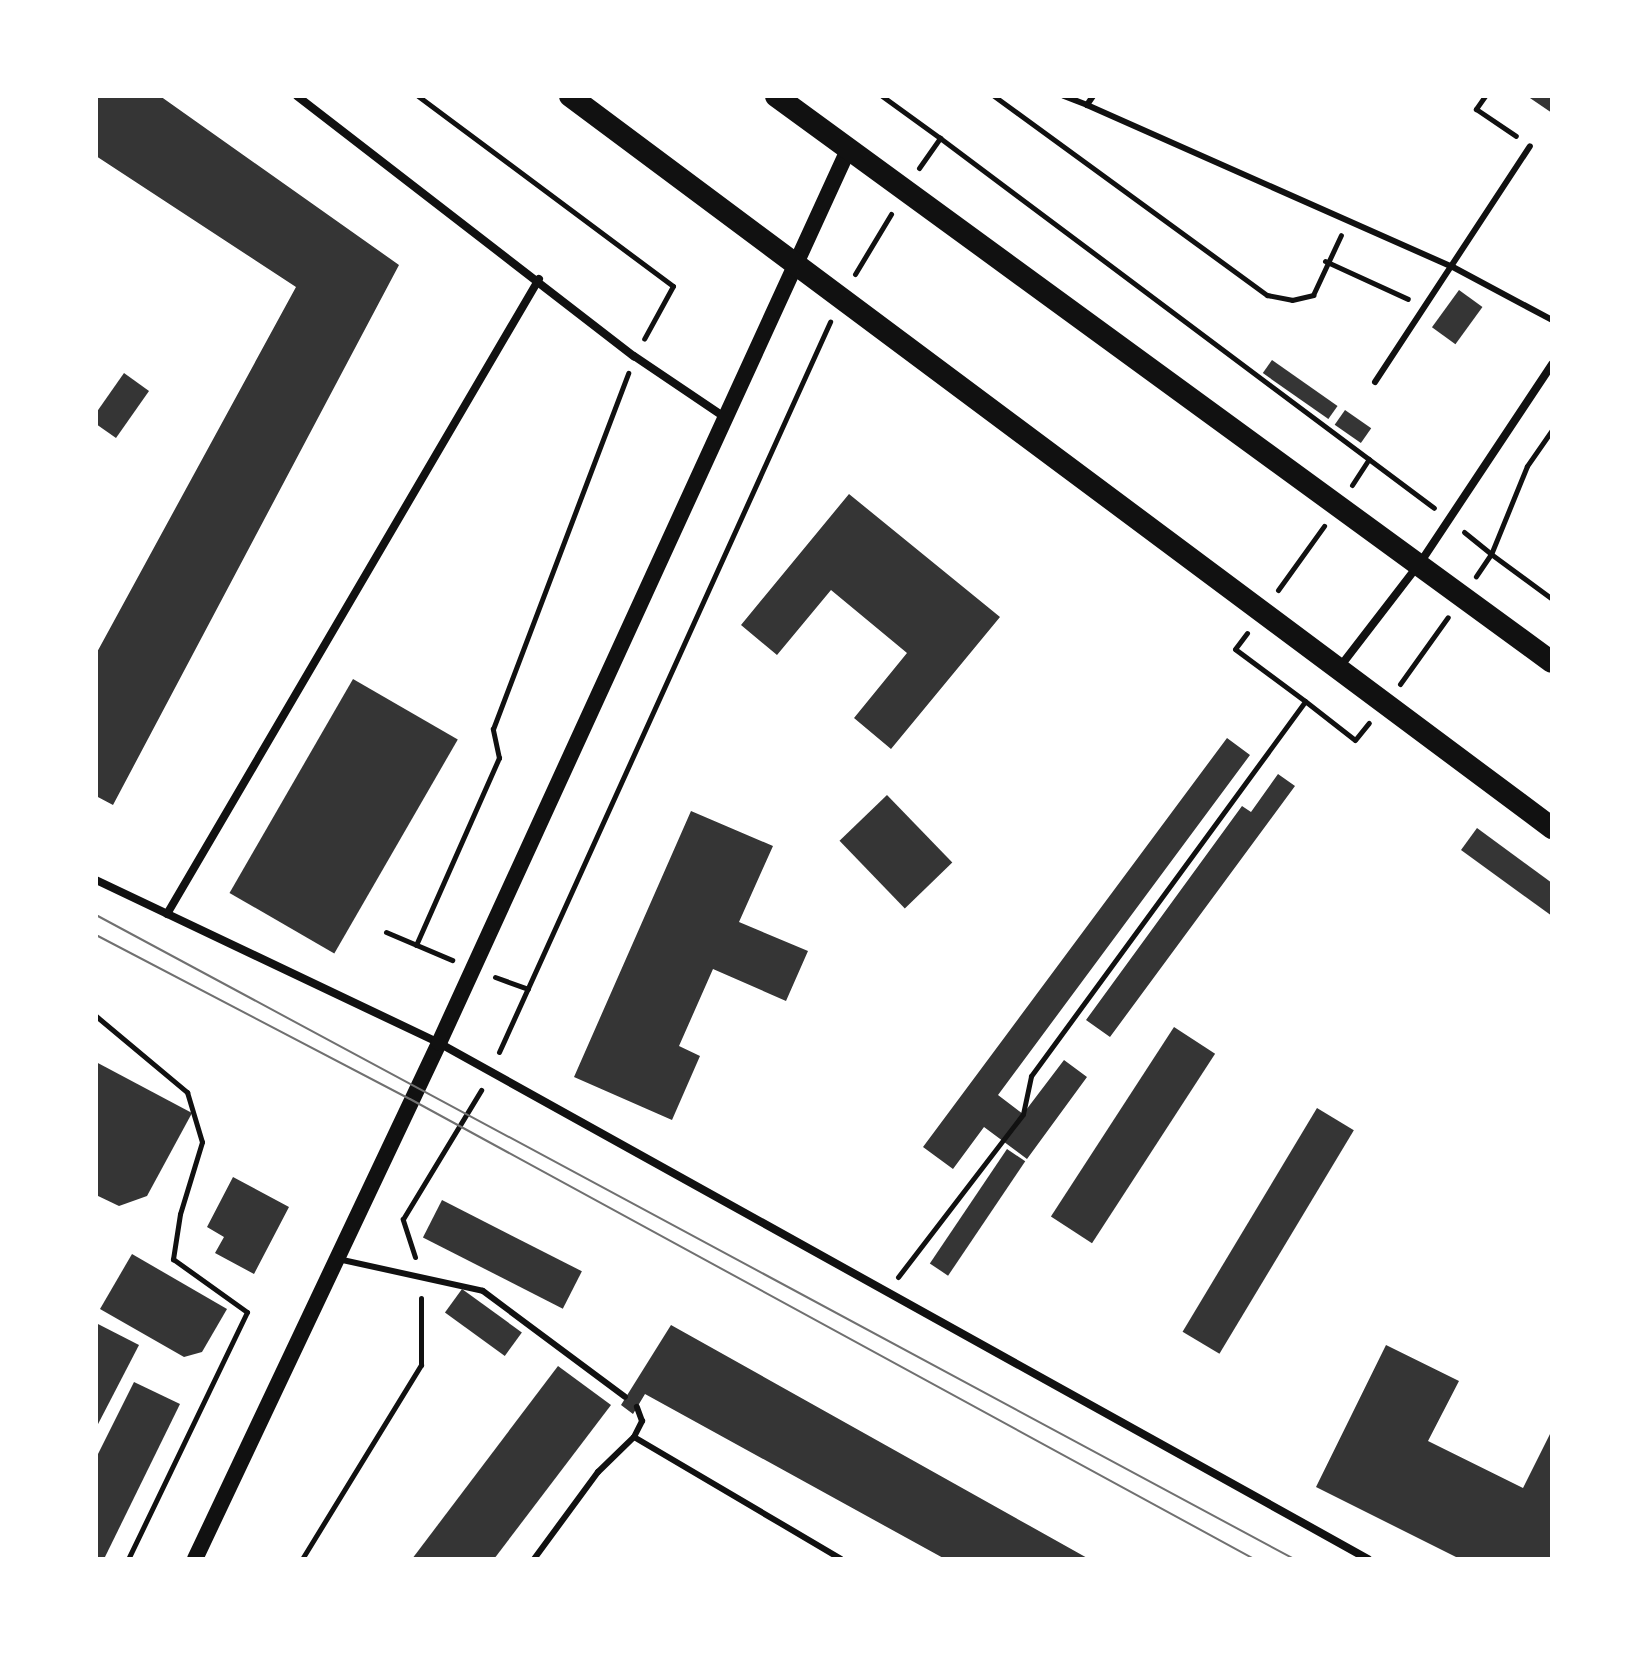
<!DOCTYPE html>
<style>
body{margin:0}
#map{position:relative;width:1648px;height:1655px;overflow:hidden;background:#fff;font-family:"Sofia Sans Condensed",sans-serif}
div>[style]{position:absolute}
.building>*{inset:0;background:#353535;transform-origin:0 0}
.path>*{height:5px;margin:-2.5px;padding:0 2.5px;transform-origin:2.5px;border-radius:2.5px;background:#111}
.service>*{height:6px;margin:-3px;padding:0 3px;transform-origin:3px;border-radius:3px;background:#111}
.minor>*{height:8px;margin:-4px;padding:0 4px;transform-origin:4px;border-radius:4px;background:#111}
.secondary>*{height:16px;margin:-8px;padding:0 8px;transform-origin:8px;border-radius:8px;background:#111}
.trunk>*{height:22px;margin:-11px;padding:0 11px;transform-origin:11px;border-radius:11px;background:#111}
.tram>*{height:2px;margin:-1px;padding:0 1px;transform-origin:1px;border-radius:1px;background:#707070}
span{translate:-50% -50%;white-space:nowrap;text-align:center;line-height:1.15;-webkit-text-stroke:7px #fff;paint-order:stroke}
.frame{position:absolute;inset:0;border:98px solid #fff;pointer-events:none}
</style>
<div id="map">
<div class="building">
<i style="clip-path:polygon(96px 96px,160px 96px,399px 265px,113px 805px,96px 796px,96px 654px,296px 287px,96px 156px)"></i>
<i style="clip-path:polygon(1527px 96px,1552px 96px,1552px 113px)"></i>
<i style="left:1459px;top:290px;width:29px;height:46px;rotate:36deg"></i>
<i style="left:1272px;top:360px;width:80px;height:16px;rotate:35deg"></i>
<i style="clip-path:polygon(124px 373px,149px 391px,116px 438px,96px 424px,96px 413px)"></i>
<i style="left:1345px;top:410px;width:32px;height:18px;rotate:35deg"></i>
<i style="clip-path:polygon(849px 494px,1000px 617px,891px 749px,854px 718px,907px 653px,831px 590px,777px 655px,741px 625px)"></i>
<i style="left:353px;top:679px;width:121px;height:247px;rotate:30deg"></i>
<i style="clip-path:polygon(1227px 738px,1250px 755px,998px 1095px,1023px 1114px,1064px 1060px,1087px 1077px,1027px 1159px,984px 1127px,953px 1169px,923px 1147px)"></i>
<i style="clip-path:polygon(1278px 774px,1295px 786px,1110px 1037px,1086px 1020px,1242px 806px,1251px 812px)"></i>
<i style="left:887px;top:795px;width:94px;height:66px;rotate:46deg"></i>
<i style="clip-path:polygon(691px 811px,773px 846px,739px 922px,808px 951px,786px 1001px,713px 969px,679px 1046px,700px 1056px,672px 1120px,574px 1077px)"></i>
<i style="clip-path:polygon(1477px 828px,1552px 883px,1552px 916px,1461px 850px)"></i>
<i style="left:1174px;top:1027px;width:49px;height:226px;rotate:33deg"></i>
<i style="clip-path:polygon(96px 1062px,192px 1113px,147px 1196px,119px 1206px,96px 1195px)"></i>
<i style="left:1317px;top:1108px;width:43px;height:261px;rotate:31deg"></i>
<i style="left:1007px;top:1149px;width:22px;height:138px;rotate:34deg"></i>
<i style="clip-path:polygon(233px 1177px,289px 1207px,254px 1274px,215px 1253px,224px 1237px,207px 1227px)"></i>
<i style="left:442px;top:1200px;width:157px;height:42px;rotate:27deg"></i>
<i style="clip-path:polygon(132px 1254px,227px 1309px,202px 1352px,184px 1357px,100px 1309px)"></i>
<i style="left:462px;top:1289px;width:74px;height:29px;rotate:36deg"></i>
<i style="clip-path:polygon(96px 1323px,139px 1345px,96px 1428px)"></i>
<i style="clip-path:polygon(671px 1325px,1089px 1559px,945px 1559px,645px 1394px,633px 1414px,621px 1405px)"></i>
<i style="clip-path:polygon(1386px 1345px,1459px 1381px,1428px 1441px,1523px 1488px,1552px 1430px,1552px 1559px,1460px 1559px,1316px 1487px)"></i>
<i style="clip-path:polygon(558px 1366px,611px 1405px,494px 1559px,412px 1559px)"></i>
<i style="clip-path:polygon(134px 1382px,180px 1404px,104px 1559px,96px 1559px,96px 1458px)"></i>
</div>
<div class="path">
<i style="left:418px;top:96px;width:318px;rotate:36.7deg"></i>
<i style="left:673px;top:286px;width:60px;rotate:118.7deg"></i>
<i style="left:882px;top:96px;width:72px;rotate:35.9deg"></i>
<i style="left:994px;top:96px;width:338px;rotate:36.1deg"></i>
<i style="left:1267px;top:295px;width:25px;rotate:11deg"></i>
<i style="left:1292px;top:300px;width:22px;rotate:-13deg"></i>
<i style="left:1313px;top:295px;width:66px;rotate:-65deg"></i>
<i style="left:1485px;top:96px;width:16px;rotate:125deg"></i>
<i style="left:1476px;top:109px;width:48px;rotate:34deg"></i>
<i style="left:919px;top:168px;width:37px;rotate:-55deg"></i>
<i style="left:940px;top:138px;width:617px;rotate:36.83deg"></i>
<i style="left:1325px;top:261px;width:91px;rotate:24.6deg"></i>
<i style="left:855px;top:274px;width:70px;rotate:-59deg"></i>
<i style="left:1552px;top:430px;width:44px;rotate:124.8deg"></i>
<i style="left:1527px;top:466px;width:95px;rotate:112.2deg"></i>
<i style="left:1491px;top:554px;width:76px;rotate:36.4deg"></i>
<i style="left:1352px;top:485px;width:31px;rotate:-57deg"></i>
<i style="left:1464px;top:532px;width:35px;rotate:39deg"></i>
<i style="left:1491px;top:554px;width:27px;rotate:124deg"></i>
<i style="left:1278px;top:590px;width:79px;rotate:-54.3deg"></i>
<i style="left:1400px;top:684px;width:82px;rotate:-54.4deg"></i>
<i style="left:1305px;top:701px;width:63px;rotate:38deg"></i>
<i style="left:1355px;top:740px;width:22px;rotate:-51deg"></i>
<i style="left:386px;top:932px;width:72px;rotate:23deg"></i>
<i style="left:416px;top:945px;width:205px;rotate:-66.1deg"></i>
<i style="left:499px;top:758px;width:30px;rotate:-102deg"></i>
<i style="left:493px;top:729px;width:381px;rotate:-69.2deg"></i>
<i style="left:495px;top:977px;width:35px;rotate:20deg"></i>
<i style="left:96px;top:1016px;width:119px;rotate:39.9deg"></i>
<i style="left:187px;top:1092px;width:52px;rotate:73.3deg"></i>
<i style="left:202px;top:1142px;width:75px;rotate:107deg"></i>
<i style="left:180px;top:1214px;width:46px;rotate:98.8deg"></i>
<i style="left:173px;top:1259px;width:91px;rotate:35.6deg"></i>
<i style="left:247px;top:1312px;width:274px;rotate:115.7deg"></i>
<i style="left:499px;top:1052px;width:802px;rotate:-65.61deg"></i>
<i style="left:415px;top:1257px;width:40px;rotate:-108deg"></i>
<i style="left:403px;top:1219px;width:151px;rotate:-58.8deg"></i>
<i style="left:898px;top:1277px;width:205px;rotate:-52.5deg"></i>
<i style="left:1023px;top:1114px;width:39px;rotate:-78deg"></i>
<i style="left:1031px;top:1076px;width:464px;rotate:-53.8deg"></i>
<i style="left:1305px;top:701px;width:87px;rotate:-143.4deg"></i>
<i style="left:1235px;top:649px;width:20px;rotate:-53deg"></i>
<i style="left:302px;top:1559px;width:228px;rotate:-58.5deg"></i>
<i style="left:421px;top:1365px;width:67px;rotate:-90deg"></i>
</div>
<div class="service">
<i style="left:1064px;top:96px;width:25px;rotate:21deg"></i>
<i style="left:1093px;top:96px;width:11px;rotate:124deg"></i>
<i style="left:1087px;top:105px;width:398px;rotate:23.9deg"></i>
<i style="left:1451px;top:266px;width:115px;rotate:28.1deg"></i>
<i style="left:1375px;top:382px;width:282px;rotate:-56.7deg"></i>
<i style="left:338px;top:1259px;width:148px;rotate:12.4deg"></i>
<i style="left:483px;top:1291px;width:177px;rotate:36.7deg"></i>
<i style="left:634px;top:1437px;width:240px;rotate:30.5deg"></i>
<i style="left:534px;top:1559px;width:108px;rotate:-53.7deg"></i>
<i style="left:598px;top:1472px;width:50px;rotate:-44.2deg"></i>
<i style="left:634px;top:1437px;width:18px;rotate:-63deg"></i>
<i style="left:642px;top:1421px;width:15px;rotate:-110deg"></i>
</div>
<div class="minor">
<i style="left:297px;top:96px;width:426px;rotate:37.7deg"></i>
<i style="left:634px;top:356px;width:107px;rotate:34deg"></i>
<i style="left:1339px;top:668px;width:133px;rotate:-52.4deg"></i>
<i style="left:1420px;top:563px;width:239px;rotate:-56.4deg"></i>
<i style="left:96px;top:880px;width:380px;rotate:25.4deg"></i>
<i style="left:439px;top:1043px;width:1063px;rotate:29.05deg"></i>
<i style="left:167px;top:914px;width:736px;rotate:-59.64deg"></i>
</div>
<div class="secondary">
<i style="left:195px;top:1559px;width:571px;rotate:-64.69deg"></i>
<i style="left:439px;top:1043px;width:984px;rotate:-65.39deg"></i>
</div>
<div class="trunk">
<i style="left:570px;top:96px;width:1225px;rotate:36.7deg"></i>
<i style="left:776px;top:96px;width:960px;rotate:36.11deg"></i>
</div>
<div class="tram">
<i style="left:96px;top:915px;width:1360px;rotate:28.26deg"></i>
<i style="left:96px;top:935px;width:354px;rotate:27.6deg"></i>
<i style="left:410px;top:1099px;width:961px;rotate:28.59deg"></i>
</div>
<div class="frame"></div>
</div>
